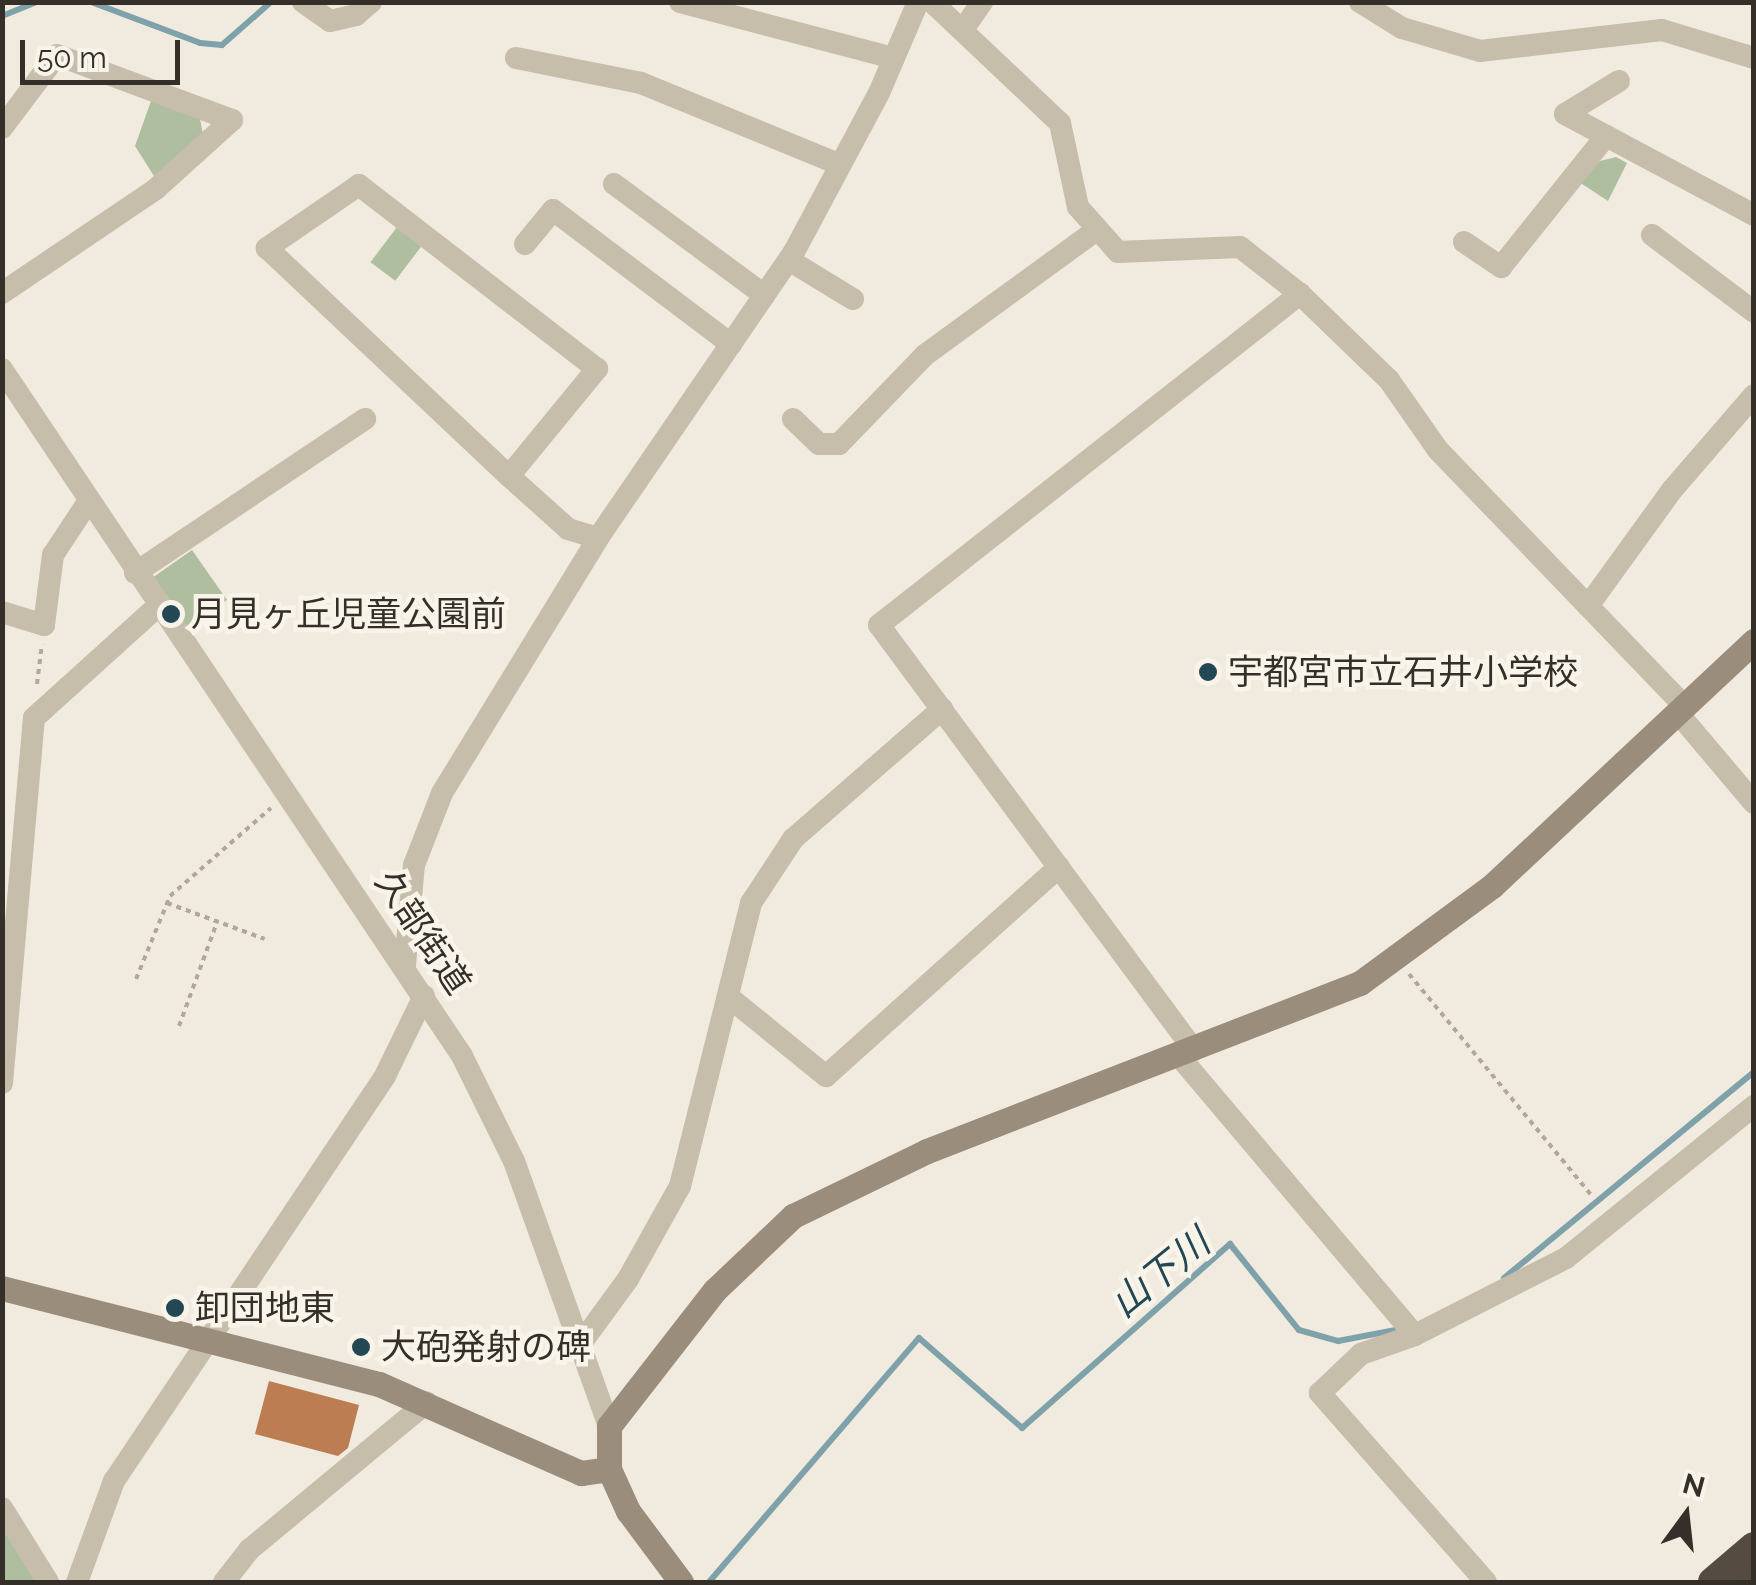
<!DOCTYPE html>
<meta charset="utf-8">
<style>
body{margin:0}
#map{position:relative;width:1756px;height:1585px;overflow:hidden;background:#f0ebde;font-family:Raleway,"Noto Sans JP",sans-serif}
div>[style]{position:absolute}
.green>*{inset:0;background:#aebe9f;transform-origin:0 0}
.stream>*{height:6px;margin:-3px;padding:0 3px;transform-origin:3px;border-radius:3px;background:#7fa1aa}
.building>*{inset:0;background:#bb7d51}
.path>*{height:4px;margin-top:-2px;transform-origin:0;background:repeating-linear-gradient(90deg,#b3a795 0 5px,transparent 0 10px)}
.street>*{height:22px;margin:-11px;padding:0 11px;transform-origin:11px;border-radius:11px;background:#c7bdab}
.secondary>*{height:25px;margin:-12.5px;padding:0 12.5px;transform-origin:12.5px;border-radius:12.5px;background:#9b8d7c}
.highway>*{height:30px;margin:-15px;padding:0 15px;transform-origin:15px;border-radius:15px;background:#554b41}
.dots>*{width:28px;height:28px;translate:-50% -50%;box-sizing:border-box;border:5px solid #f8f4ea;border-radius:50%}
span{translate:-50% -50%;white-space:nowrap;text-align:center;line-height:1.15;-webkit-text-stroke:9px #f8f4ea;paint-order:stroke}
.poi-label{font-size:35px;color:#352f29}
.left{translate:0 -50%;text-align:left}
.street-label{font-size:35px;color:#352f29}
.water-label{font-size:38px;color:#234753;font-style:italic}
.frame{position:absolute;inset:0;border:5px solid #352f29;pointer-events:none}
.north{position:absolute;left:1636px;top:1465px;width:100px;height:100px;-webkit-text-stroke:8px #f8f4ea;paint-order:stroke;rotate:15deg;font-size:28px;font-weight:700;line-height:40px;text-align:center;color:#352f29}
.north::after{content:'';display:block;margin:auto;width:35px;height:45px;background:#352f29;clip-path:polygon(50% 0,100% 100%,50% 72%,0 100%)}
.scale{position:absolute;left:20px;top:40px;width:160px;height:45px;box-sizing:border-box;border:5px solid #352f29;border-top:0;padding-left:12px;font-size:30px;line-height:35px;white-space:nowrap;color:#352f29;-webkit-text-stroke:8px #f8f4ea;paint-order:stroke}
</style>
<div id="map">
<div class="green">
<i style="clip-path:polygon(151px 101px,200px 119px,203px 134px,154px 176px,135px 146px)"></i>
<i style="clip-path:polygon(1616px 157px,1627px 163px,1608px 201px,1579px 182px,1600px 161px)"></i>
<i style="left:397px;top:227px;width:31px;height:44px;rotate:37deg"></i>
<i style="left:192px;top:550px;width:61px;height:54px;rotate:55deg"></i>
<i style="clip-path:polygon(3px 1531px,24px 1543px,44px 1582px,3px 1582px)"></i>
</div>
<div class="stream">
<i style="left:91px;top:2px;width:116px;rotate:20.6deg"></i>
<i style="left:200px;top:43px;width:22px;rotate:5deg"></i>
<i style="left:222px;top:45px;width:65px;rotate:-41.3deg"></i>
<i style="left:2px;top:16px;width:38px;rotate:-22deg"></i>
<i style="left:1504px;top:1278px;width:324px;rotate:-39.5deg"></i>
<i style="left:709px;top:1582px;width:322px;rotate:-49.3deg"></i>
<i style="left:919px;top:1338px;width:137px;rotate:41.1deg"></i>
<i style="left:1022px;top:1428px;width:278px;rotate:-41.5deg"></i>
<i style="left:1230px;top:1244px;width:110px;rotate:51.3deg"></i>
<i style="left:1299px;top:1330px;width:41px;rotate:15.8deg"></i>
<i style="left:1338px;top:1341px;width:64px;rotate:-10.8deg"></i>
</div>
<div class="building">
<i style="clip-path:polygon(269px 1381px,359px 1405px,348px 1448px,338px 1456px,255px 1434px)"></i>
</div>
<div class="path">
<i style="left:37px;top:684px;width:40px;rotate:-82.9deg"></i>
<i style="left:167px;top:903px;width:104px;rotate:20.2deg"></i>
<i style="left:1409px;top:974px;width:289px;rotate:50.5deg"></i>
<i style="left:136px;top:979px;width:90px;rotate:-67.7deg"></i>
<i style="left:170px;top:896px;width:134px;rotate:-41.1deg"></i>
<i style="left:179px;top:1026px;width:111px;rotate:-69.9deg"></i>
</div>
<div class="street">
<i style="left:303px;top:2px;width:33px;rotate:35deg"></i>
<i style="left:330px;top:21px;width:27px;rotate:-13deg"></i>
<i style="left:356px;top:15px;width:20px;rotate:-41deg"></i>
<i style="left:680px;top:2px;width:221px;rotate:14.7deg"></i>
<i style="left:932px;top:2px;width:176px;rotate:43.4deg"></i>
<i style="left:1060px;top:123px;width:86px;rotate:77.9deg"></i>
<i style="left:1078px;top:207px;width:60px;rotate:48.4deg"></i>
<i style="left:1118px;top:252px;width:122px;rotate:-2.3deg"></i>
<i style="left:1240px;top:247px;width:76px;rotate:38.1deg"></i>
<i style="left:1360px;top:2px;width:49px;rotate:31.8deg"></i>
<i style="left:1402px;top:28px;width:81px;rotate:16.4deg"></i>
<i style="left:1480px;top:51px;width:183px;rotate:-6.6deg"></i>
<i style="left:1662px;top:30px;width:96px;rotate:16.9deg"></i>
<i style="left:964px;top:28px;width:32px;rotate:-55deg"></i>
<i style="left:516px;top:58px;width:127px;rotate:11.3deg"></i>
<i style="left:641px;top:83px;width:211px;rotate:22.3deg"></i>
<i style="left:1619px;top:81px;width:63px;rotate:148.6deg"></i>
<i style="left:1565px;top:114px;width:214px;rotate:28.1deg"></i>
<i style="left:2px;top:128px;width:91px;rotate:-53deg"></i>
<i style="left:57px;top:55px;width:187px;rotate:20.4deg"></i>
<i style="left:232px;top:120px;width:103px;rotate:137.8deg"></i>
<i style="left:156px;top:189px;width:186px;rotate:146deg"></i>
<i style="left:614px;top:184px;width:187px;rotate:36.5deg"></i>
<i style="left:1652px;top:235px;width:128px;rotate:37deg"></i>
<i style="left:1464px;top:242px;width:45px;rotate:34deg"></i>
<i style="left:1501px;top:267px;width:168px;rotate:-51.3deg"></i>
<i style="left:525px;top:244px;width:44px;rotate:-50.5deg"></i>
<i style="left:553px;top:210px;width:223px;rotate:37deg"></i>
<i style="left:789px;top:260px;width:75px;rotate:31.4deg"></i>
<i style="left:2px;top:369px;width:827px;rotate:56.19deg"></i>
<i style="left:462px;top:1056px;width:117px;rotate:63.7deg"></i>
<i style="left:514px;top:1161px;width:282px;rotate:70.3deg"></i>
<i style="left:793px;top:419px;width:36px;rotate:44deg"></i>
<i style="left:819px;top:444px;width:20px"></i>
<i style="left:839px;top:444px;width:124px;rotate:-46deg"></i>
<i style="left:925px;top:355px;width:210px;rotate:-36.1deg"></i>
<i style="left:509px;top:476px;width:139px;rotate:-50.6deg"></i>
<i style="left:597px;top:369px;width:301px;rotate:-142.3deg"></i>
<i style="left:359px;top:185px;width:112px;rotate:145.6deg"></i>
<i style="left:267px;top:248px;width:332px;rotate:43.3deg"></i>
<i style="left:509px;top:476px;width:79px;rotate:41.9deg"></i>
<i style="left:568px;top:529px;width:31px;rotate:17deg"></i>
<i style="left:135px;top:573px;width:277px;rotate:-33.8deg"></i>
<i style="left:1588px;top:606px;width:143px;rotate:-54.1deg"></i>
<i style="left:1672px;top:490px;width:125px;rotate:-49.2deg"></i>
<i style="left:2px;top:612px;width:44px;rotate:17.2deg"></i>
<i style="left:44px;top:625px;width:71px;rotate:-82.7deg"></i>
<i style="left:53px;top:555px;width:64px;rotate:-56.6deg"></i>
<i style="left:1677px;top:712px;width:119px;rotate:49.8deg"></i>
<i style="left:405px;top:965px;width:100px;rotate:-84.9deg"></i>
<i style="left:414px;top:865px;width:77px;rotate:-68.7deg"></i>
<i style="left:442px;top:793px;width:299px;rotate:-58.5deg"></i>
<i style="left:598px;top:538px;width:347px;rotate:-55.6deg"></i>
<i style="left:794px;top:252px;width:180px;rotate:-61.9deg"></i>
<i style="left:879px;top:93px;width:99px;rotate:-66.8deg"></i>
<i style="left:730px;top:998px;width:124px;rotate:39.1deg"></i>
<i style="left:826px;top:1076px;width:313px;rotate:-41.9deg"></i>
<i style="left:1194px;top:1050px;width:529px;rotate:-126.54deg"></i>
<i style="left:879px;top:625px;width:536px;rotate:-38.18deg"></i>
<i style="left:1300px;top:294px;width:124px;rotate:44deg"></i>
<i style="left:1389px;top:380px;width:85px;rotate:55deg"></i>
<i style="left:1438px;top:450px;width:355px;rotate:46.1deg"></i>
<i style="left:1179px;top:1056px;width:365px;rotate:49.8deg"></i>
<i style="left:2px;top:1083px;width:366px;rotate:-85deg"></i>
<i style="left:34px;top:718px;width:170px;rotate:-42.1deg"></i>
<i style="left:582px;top:1342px;width:78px;rotate:-53.9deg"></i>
<i style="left:628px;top:1279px;width:107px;rotate:-60.8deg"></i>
<i style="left:680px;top:1186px;width:292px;rotate:-75.9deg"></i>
<i style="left:751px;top:903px;width:77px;rotate:-56.7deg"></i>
<i style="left:793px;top:839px;width:198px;rotate:-41.1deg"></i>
<i style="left:2px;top:1508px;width:87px;rotate:58.1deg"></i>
<i style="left:77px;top:1582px;width:108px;rotate:-69.9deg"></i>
<i style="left:114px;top:1481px;width:487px;rotate:-56.2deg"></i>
<i style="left:385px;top:1076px;width:89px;rotate:-64deg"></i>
<i style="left:224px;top:1582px;width:41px;rotate:-52deg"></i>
<i style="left:249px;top:1550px;width:231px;rotate:-39.7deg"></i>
<i style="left:1486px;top:1582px;width:252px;rotate:-131.3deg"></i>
<i style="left:1320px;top:1393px;width:57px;rotate:-43.6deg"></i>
<i style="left:1361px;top:1354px;width:57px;rotate:-19.4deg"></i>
<i style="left:1415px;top:1335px;width:169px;rotate:-27deg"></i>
<i style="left:1566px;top:1258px;width:242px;rotate:-39deg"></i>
</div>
<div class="secondary">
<i style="left:2px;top:1288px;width:389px;rotate:14.3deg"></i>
<i style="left:379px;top:1384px;width:221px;rotate:23.8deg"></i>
<i style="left:581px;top:1473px;width:28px;rotate:-8deg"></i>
<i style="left:681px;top:1582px;width:89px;rotate:-126.7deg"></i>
<i style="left:628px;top:1511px;width:46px;rotate:-114.3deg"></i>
<i style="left:609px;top:1469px;width:43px;rotate:-90deg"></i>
<i style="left:609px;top:1426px;width:172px;rotate:-52.1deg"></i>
<i style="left:715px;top:1290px;width:108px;rotate:-43.5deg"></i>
<i style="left:793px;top:1216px;width:149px;rotate:-25.9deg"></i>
<i style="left:927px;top:1151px;width:464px;rotate:-21.2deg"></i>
<i style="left:1360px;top:983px;width:164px;rotate:-36.3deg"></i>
<i style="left:1492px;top:886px;width:359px;rotate:-43.1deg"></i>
</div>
<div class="highway">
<i style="left:1713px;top:1582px;width:54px;rotate:-40.5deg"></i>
<i style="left:1753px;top:1582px;width:1px"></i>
</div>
<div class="dots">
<i style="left:171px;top:614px;background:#234753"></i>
<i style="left:1208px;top:672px;background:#234753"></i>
<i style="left:175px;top:1308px;background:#234753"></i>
<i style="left:361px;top:1347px;background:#234753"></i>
</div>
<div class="poi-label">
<span class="left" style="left:191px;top:614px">月見ヶ丘児童公園前</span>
<span class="left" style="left:1228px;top:672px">宇都宮市立石井小学校</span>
<span class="left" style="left:195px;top:1308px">卸団地東</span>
<span class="left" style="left:381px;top:1347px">大砲発射の碑</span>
</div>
<div class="street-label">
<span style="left:423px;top:932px;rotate:56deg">久部街道</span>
</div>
<div class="water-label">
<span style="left:1160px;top:1273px;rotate:-39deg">山下川</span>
</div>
<div class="frame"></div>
<div class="north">N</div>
<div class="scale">50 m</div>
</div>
